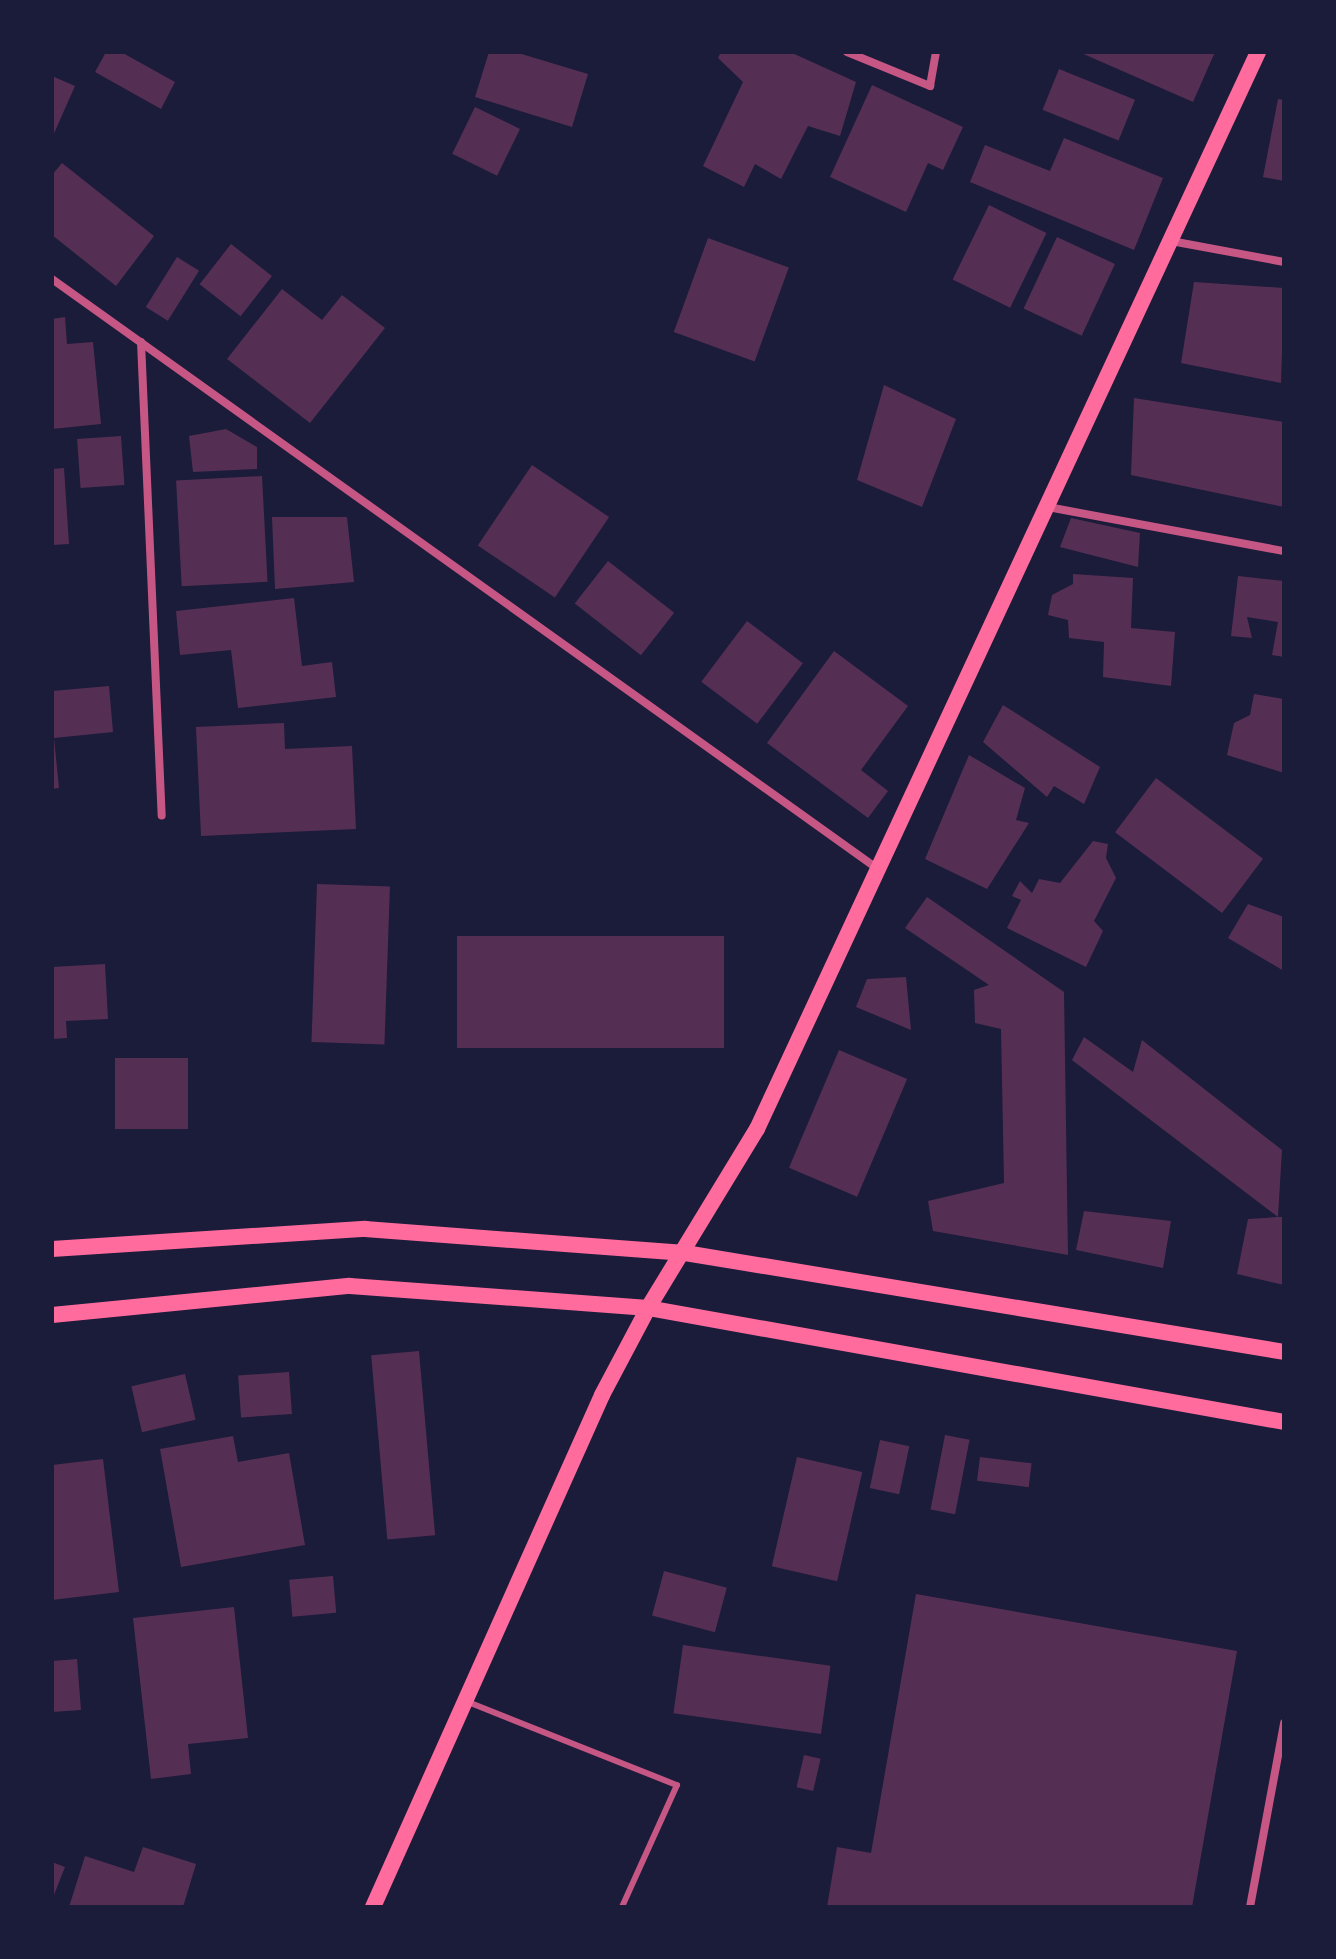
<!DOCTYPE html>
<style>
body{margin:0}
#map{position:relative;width:1336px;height:1959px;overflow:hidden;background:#1b1b3a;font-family:Poppins,sans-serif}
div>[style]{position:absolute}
.building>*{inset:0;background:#542f53;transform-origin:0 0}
.service>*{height:6px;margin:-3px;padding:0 3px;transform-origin:3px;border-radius:3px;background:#c65784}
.minor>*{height:8px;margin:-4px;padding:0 4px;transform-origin:4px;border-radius:4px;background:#c65784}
.secondary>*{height:16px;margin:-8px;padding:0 8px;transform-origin:8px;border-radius:8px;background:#ff6b9d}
span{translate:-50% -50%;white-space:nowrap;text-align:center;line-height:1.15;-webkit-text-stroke:6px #1b1b3a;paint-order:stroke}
.frame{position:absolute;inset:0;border:54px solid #1b1b3a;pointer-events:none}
</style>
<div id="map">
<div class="building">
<i style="clip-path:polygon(106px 52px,121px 52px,175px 82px,161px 109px,95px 72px)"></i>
<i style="clip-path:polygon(489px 52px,515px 52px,588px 74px,572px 127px,475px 97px)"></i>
<i style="clip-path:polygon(721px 52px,790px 52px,856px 82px,840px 136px,808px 126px,781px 179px,755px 164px,744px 187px,703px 166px,743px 82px,718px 58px)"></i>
<i style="clip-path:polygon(1079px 52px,1215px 52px,1193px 102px)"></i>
<i style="left:1059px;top:69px;width:82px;height:44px;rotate:22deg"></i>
<i style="clip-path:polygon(52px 76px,75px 86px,52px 138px)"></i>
<i style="clip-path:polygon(872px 85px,963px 127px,943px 170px,928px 163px,906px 212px,830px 177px)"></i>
<i style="clip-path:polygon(1278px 99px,1284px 100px,1284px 181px,1263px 177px)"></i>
<i style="left:475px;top:107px;width:50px;height:52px;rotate:26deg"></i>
<i style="clip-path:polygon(1064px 138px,1163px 178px,1134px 250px,970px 182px,985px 145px,1050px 171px)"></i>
<i style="clip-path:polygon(62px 163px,154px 236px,116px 286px,52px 235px,52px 175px)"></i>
<i style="left:989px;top:205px;width:64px;height:83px;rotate:26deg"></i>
<i style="left:1057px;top:237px;width:64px;height:79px;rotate:25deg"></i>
<i style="left:708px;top:238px;width:86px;height:100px;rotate:20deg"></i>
<i style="left:231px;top:244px;width:52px;height:51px;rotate:38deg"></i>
<i style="left:177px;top:257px;width:26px;height:59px;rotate:32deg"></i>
<i style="clip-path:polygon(1194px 282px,1284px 288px,1281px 383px,1181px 363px)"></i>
<i style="clip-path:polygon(282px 289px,322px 320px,342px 295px,385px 328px,310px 423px,227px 359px)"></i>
<i style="clip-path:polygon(65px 317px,67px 344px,93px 342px,101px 424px,52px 429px,52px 319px)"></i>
<i style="clip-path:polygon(884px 385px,956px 419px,922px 507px,857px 480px)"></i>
<i style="clip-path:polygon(1134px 398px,1284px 422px,1284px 507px,1131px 475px)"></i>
<i style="clip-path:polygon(226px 429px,257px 447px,257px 469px,193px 472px,189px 436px)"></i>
<i style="left:121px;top:436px;width:49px;height:44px;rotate:86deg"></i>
<i style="left:532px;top:465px;width:93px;height:97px;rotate:34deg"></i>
<i style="clip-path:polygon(64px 468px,69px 544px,52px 545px,52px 469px)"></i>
<i style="left:262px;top:476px;width:106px;height:86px;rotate:87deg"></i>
<i style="clip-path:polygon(272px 517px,347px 517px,354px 582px,275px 589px)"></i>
<i style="clip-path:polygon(1071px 518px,1140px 533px,1138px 567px,1060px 547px)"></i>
<i style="left:608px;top:561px;width:84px;height:54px;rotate:38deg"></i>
<i style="clip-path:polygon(1073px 574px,1133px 578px,1131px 628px,1175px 632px,1171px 686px,1103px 677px,1104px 642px,1069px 638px,1068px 620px,1048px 615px,1052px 595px,1073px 584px)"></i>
<i style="clip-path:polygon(1238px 576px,1284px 581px,1284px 657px,1272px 655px,1278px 622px,1247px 617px,1252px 638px,1231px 636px)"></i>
<i style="clip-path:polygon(294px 598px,302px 666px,332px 662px,336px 697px,238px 708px,231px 650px,180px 655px,176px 611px)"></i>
<i style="left:747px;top:621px;width:70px;height:76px;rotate:37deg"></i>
<i style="clip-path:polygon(834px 651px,908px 706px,861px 770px,888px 791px,868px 818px,767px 743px)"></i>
<i style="clip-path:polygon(109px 686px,113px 732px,54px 738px,59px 788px,52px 789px,52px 691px)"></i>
<i style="clip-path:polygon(1254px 694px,1284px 699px,1284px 773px,1227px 755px,1234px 723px,1250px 715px)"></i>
<i style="clip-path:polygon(1003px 705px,1100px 767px,1084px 804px,1054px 786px,1047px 797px,983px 742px)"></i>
<i style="clip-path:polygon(284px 723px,285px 749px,352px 746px,356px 829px,201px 836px,196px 727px)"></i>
<i style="clip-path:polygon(969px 755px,1025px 788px,1016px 820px,1029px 823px,987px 889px,925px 859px)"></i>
<i style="left:1156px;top:778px;width:134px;height:68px;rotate:37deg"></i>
<i style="clip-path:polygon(1093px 841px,1108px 844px,1106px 858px,1116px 878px,1094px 921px,1103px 931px,1086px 967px,1007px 928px,1021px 900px,1012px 896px,1020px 881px,1032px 893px,1039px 879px,1060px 883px)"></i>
<i style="left:317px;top:884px;width:73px;height:158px;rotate:2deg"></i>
<i style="clip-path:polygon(927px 897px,1064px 992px,1068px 1255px,933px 1231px,928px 1201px,1004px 1183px,1001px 1029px,975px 1023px,974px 990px,989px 985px,905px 928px)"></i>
<i style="clip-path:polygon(1248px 904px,1284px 917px,1284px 971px,1228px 938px)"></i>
<i style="left:457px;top:936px;width:267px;height:112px"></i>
<i style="clip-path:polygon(105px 964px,108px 1019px,66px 1021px,67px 1038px,52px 1039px,52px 967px)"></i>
<i style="clip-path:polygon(906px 977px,911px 1030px,856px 1007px,867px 979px)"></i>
<i style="clip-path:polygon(1084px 1037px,1133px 1072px,1142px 1040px,1282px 1150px,1278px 1217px,1284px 1217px,1284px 1285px,1237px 1274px,1248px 1219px,1278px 1217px,1072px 1060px)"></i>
<i style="left:839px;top:1050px;width:74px;height:128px;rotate:23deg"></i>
<i style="left:188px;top:1058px;width:71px;height:73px;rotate:90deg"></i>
<i style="clip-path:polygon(1084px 1211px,1171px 1221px,1163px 1268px,1076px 1250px)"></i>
<i style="left:419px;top:1351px;width:185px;height:48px;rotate:85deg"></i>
<i style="left:289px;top:1372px;width:42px;height:51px;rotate:86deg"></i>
<i style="left:185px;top:1374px;width:47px;height:55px;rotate:77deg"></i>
<i style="left:945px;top:1435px;width:25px;height:76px;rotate:11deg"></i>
<i style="clip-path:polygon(233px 1436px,238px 1462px,289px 1453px,305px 1545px,181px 1567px,160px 1449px)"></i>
<i style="left:880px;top:1440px;width:30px;height:49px;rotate:12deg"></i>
<i style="left:797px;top:1457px;width:67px;height:112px;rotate:13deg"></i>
<i style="left:980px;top:1457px;width:52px;height:24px;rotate:7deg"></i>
<i style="clip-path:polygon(103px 1459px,119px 1592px,52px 1600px,52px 1465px)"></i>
<i style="left:664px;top:1571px;width:65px;height:46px;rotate:15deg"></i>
<i style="left:333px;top:1576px;width:37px;height:44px;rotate:85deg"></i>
<i style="clip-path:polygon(916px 1594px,1237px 1651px,1192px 1907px,827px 1907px,837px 1847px,871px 1853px)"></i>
<i style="clip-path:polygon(234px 1607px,248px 1738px,188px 1744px,191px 1774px,151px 1779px,133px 1618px)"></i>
<i style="left:683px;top:1645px;width:149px;height:69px;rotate:8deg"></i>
<i style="clip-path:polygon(77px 1659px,81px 1710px,52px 1712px,52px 1661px)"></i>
<i style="left:804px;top:1755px;width:17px;height:33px;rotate:13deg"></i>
<i style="clip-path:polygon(143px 1847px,196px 1864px,183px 1907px,69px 1907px,85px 1856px,134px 1872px)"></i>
<i style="clip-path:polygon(52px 1862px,65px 1867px,52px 1900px)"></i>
</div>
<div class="service">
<i style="left:468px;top:1702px;width:225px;rotate:21.7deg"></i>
<i style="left:677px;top:1785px;width:134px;rotate:114.3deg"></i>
</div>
<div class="minor">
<i style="left:847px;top:52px;width:90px;rotate:22.3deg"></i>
<i style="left:930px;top:86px;width:35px;rotate:-80deg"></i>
<i style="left:1171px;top:241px;width:115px;rotate:10.5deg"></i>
<i style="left:52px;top:279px;width:1015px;rotate:35.54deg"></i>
<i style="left:141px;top:342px;width:474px;rotate:87.5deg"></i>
<i style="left:1048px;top:507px;width:240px;rotate:10.6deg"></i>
<i style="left:1250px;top:1907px;width:187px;rotate:-79.5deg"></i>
</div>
<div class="secondary">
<i style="left:52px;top:1249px;width:314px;rotate:-3.7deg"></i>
<i style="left:365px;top:1229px;width:321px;rotate:4.3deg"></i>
<i style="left:685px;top:1253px;width:607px;rotate:9.38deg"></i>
<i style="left:52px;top:1315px;width:299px;rotate:-5.6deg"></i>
<i style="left:350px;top:1286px;width:299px;rotate:4.2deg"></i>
<i style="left:648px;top:1308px;width:646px;rotate:10.16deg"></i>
<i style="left:373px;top:1907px;width:561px;rotate:-65.9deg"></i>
<i style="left:602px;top:1395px;width:98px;rotate:-62.1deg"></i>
<i style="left:648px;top:1308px;width:210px;rotate:-58.7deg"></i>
<i style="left:757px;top:1129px;width:1188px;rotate:-65.05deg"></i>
</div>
<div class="frame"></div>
</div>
